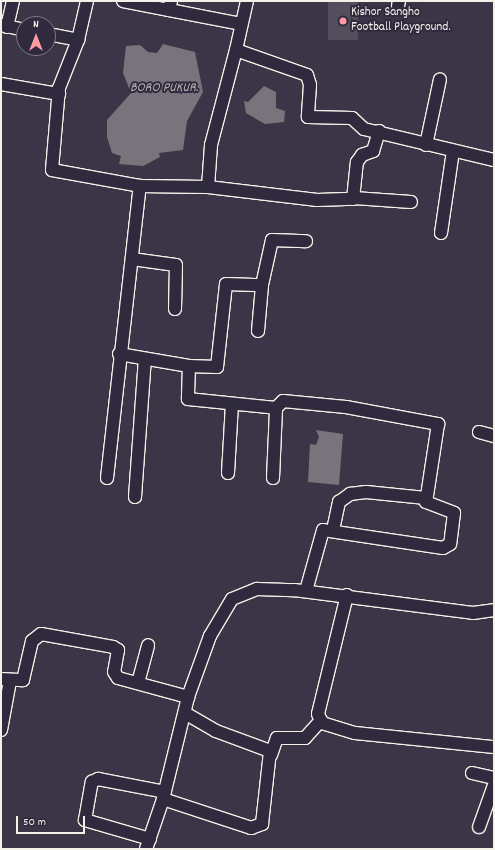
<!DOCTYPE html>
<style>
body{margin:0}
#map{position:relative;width:495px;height:850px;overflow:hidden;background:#3b3647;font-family:Dekko,sans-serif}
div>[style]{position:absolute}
.green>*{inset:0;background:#534e5c;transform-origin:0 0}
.water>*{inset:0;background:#78747b}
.roads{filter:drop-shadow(1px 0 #f4f1e8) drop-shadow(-1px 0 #f4f1e8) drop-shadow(0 1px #f4f1e8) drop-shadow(0 -1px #f4f1e8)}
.minor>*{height:12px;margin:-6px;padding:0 6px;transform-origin:6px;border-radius:6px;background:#2f2a3d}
.dots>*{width:11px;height:11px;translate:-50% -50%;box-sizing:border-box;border:2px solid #2f2a3d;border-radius:50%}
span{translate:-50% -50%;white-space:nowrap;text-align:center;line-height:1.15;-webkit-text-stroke:4px #2f2a3d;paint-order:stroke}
.poi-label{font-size:13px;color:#f4f1e8}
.left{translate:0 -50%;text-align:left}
.water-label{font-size:14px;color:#b6b2b2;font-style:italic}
.frame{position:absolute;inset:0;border:2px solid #f4f1e8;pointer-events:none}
.north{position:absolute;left:16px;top:16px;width:40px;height:40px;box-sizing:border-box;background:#2f2a3d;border:1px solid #7e7a81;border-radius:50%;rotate:0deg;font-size:11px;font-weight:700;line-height:16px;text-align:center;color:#f4f1e8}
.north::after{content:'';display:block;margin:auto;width:14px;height:18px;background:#ff9aa2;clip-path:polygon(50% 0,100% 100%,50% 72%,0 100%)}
.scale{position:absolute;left:16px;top:816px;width:69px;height:18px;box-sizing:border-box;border:2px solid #f4f1e8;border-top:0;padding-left:5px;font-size:12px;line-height:14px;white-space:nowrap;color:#f4f1e8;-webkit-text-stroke:3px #2f2a3d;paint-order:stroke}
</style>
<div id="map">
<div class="green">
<i style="left:328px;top:1px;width:30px;height:39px"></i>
</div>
<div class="water">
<i style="clip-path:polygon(163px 44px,195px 52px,203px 92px,187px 121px,183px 150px,159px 153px,160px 157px,143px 166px,119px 164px,121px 156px,112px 153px,107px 137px,107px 120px,131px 93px,123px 73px,126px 46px,140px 45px,148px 52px,157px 53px)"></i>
<i style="clip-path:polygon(264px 86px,276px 92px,276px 108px,285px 111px,284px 122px,265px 124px,246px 113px,244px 101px,248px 102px)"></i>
<i style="clip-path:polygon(316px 430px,343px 434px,339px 485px,308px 482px,310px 444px,316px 445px,319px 437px)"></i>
</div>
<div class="roads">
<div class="minor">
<i style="left:123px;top:1px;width:47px;rotate:11.1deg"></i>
<i style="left:171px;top:1px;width:9px;rotate:103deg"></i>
<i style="left:169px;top:10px;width:73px;rotate:11deg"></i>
<i style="left:247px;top:1px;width:50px;rotate:102.7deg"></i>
<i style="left:236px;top:50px;width:75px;rotate:19.4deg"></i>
<i style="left:307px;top:75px;width:10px;rotate:73deg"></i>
<i style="left:310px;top:85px;width:32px;rotate:94deg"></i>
<i style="left:308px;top:117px;width:44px;rotate:1.3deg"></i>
<i style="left:352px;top:118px;width:16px;rotate:43deg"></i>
<i style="left:364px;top:129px;width:134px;rotate:13.4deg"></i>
<i style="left:398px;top:6px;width:5px;rotate:-79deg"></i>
<i style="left:1px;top:25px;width:24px;rotate:12deg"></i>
<i style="left:7px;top:27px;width:27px;rotate:-77deg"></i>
<i style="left:48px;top:34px;width:31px;rotate:11deg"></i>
<i style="left:78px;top:40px;width:40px;rotate:-77deg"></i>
<i style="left:78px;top:40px;width:52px;rotate:111.6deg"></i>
<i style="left:59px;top:88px;width:82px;rotate:94.9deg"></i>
<i style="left:52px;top:170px;width:89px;rotate:10.3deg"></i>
<i style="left:140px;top:186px;width:68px;rotate:0.8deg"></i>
<i style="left:208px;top:187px;width:42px;rotate:-85.9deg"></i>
<i style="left:211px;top:145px;width:98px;rotate:-75.3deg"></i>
<i style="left:1px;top:84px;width:59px;rotate:9.8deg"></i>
<i style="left:426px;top:145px;width:67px;rotate:-78deg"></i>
<i style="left:208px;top:187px;width:110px;rotate:6.8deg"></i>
<i style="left:317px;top:200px;width:36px;rotate:-2deg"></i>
<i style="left:353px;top:199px;width:37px;rotate:-84deg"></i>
<i style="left:357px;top:162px;width:9px;rotate:-54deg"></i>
<i style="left:362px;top:155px;width:12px;rotate:-20deg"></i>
<i style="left:373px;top:151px;width:21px;rotate:-73deg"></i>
<i style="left:354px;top:198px;width:57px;rotate:4deg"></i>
<i style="left:441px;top:233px;width:83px;rotate:-81.7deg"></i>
<i style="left:132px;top:259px;width:44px;rotate:7.8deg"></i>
<i style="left:176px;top:265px;width:44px;rotate:91.3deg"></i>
<i style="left:258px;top:331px;width:46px;rotate:-85deg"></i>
<i style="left:119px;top:354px;width:71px;rotate:9.7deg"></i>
<i style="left:189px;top:366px;width:33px;rotate:92deg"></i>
<i style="left:188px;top:399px;width:88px;rotate:5.8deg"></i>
<i style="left:276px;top:408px;width:10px;rotate:-45deg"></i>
<i style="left:283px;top:401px;width:63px;rotate:5.4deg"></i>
<i style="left:346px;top:407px;width:94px;rotate:10.5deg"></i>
<i style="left:438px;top:424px;width:79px;rotate:98.7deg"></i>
<i style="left:426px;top:502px;width:30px;rotate:21deg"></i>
<i style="left:454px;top:513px;width:31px;rotate:97deg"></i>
<i style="left:450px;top:544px;width:8px;rotate:150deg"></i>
<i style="left:443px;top:548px;width:121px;rotate:-171.5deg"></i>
<i style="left:323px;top:530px;width:63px;rotate:105.6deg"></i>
<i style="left:189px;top:366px;width:28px;rotate:2deg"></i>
<i style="left:217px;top:367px;width:83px;rotate:-83.8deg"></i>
<i style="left:226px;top:284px;width:36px;rotate:2deg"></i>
<i style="left:262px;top:285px;width:46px;rotate:-77.5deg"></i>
<i style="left:272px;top:240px;width:34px;rotate:2deg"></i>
<i style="left:479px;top:432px;width:16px;rotate:15deg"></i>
<i style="left:228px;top:473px;width:69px;rotate:-86.7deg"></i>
<i style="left:107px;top:478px;width:294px;rotate:-83.6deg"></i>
<i style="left:273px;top:478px;width:70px;rotate:-87.5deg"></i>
<i style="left:135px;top:497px;width:138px;rotate:-85.9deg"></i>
<i style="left:333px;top:530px;width:29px;rotate:-78deg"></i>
<i style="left:339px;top:502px;width:14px;rotate:-36deg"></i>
<i style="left:350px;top:494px;width:16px;rotate:-7deg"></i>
<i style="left:366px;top:492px;width:60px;rotate:5.7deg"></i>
<i style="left:347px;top:595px;width:122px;rotate:103.7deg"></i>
<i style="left:318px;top:714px;width:10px;rotate:66deg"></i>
<i style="left:322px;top:723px;width:34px;rotate:17deg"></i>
<i style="left:355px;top:733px;width:140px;rotate:5.8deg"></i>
<i style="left:1px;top:679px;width:22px;rotate:3deg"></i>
<i style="left:23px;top:680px;width:40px;rotate:-77deg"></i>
<i style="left:32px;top:641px;width:11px;rotate:-38deg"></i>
<i style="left:41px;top:634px;width:73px;rotate:10.2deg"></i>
<i style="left:113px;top:647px;width:6px;rotate:31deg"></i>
<i style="left:118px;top:650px;width:22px;rotate:100deg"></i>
<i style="left:114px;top:672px;width:7px;rotate:56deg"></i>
<i style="left:118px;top:678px;width:73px;rotate:15.2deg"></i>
<i style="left:138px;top:683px;width:39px;rotate:-75deg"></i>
<i style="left:1px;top:730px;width:50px;rotate:-79.6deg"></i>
<i style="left:271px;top:755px;width:18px;rotate:-71deg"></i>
<i style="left:277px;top:738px;width:28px"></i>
<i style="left:305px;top:738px;width:24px;rotate:-48deg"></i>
<i style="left:472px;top:773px;width:23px;rotate:13deg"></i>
<i style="left:163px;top:799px;width:93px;rotate:18.2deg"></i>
<i style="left:251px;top:828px;width:12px;rotate:-20deg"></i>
<i style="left:262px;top:824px;width:73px;rotate:-83.7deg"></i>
<i style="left:270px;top:751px;width:58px;rotate:-159.7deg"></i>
<i style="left:216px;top:731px;width:36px;rotate:-150deg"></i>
<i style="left:479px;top:827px;width:45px;rotate:-70.3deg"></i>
<i style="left:150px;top:839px;width:68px;rotate:-163.7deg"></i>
<i style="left:85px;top:820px;width:39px;rotate:-80deg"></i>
<i style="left:92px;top:782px;width:7px;rotate:-27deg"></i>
<i style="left:98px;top:779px;width:68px;rotate:11deg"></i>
<i style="left:146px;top:849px;width:53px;rotate:-71.2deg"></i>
<i style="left:163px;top:799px;width:105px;rotate:-76.2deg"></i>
<i style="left:188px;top:697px;width:65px;rotate:-70.2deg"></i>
<i style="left:210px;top:636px;width:43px;rotate:-59.3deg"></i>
<i style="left:232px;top:599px;width:27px;rotate:-22deg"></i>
<i style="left:257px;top:589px;width:37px;rotate:2deg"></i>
<i style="left:294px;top:590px;width:180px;rotate:7.3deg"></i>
<i style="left:473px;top:613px;width:21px;rotate:-8deg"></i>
</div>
</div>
<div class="dots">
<i style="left:343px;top:21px;background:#ff9aa2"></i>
</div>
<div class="poi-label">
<span class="left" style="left:351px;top:21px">Kishor Sangho<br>Football Playground.</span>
</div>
<div class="water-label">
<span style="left:164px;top:88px">BORO PUKUR.</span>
</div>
<div class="frame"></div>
<div class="north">N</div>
<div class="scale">50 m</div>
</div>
